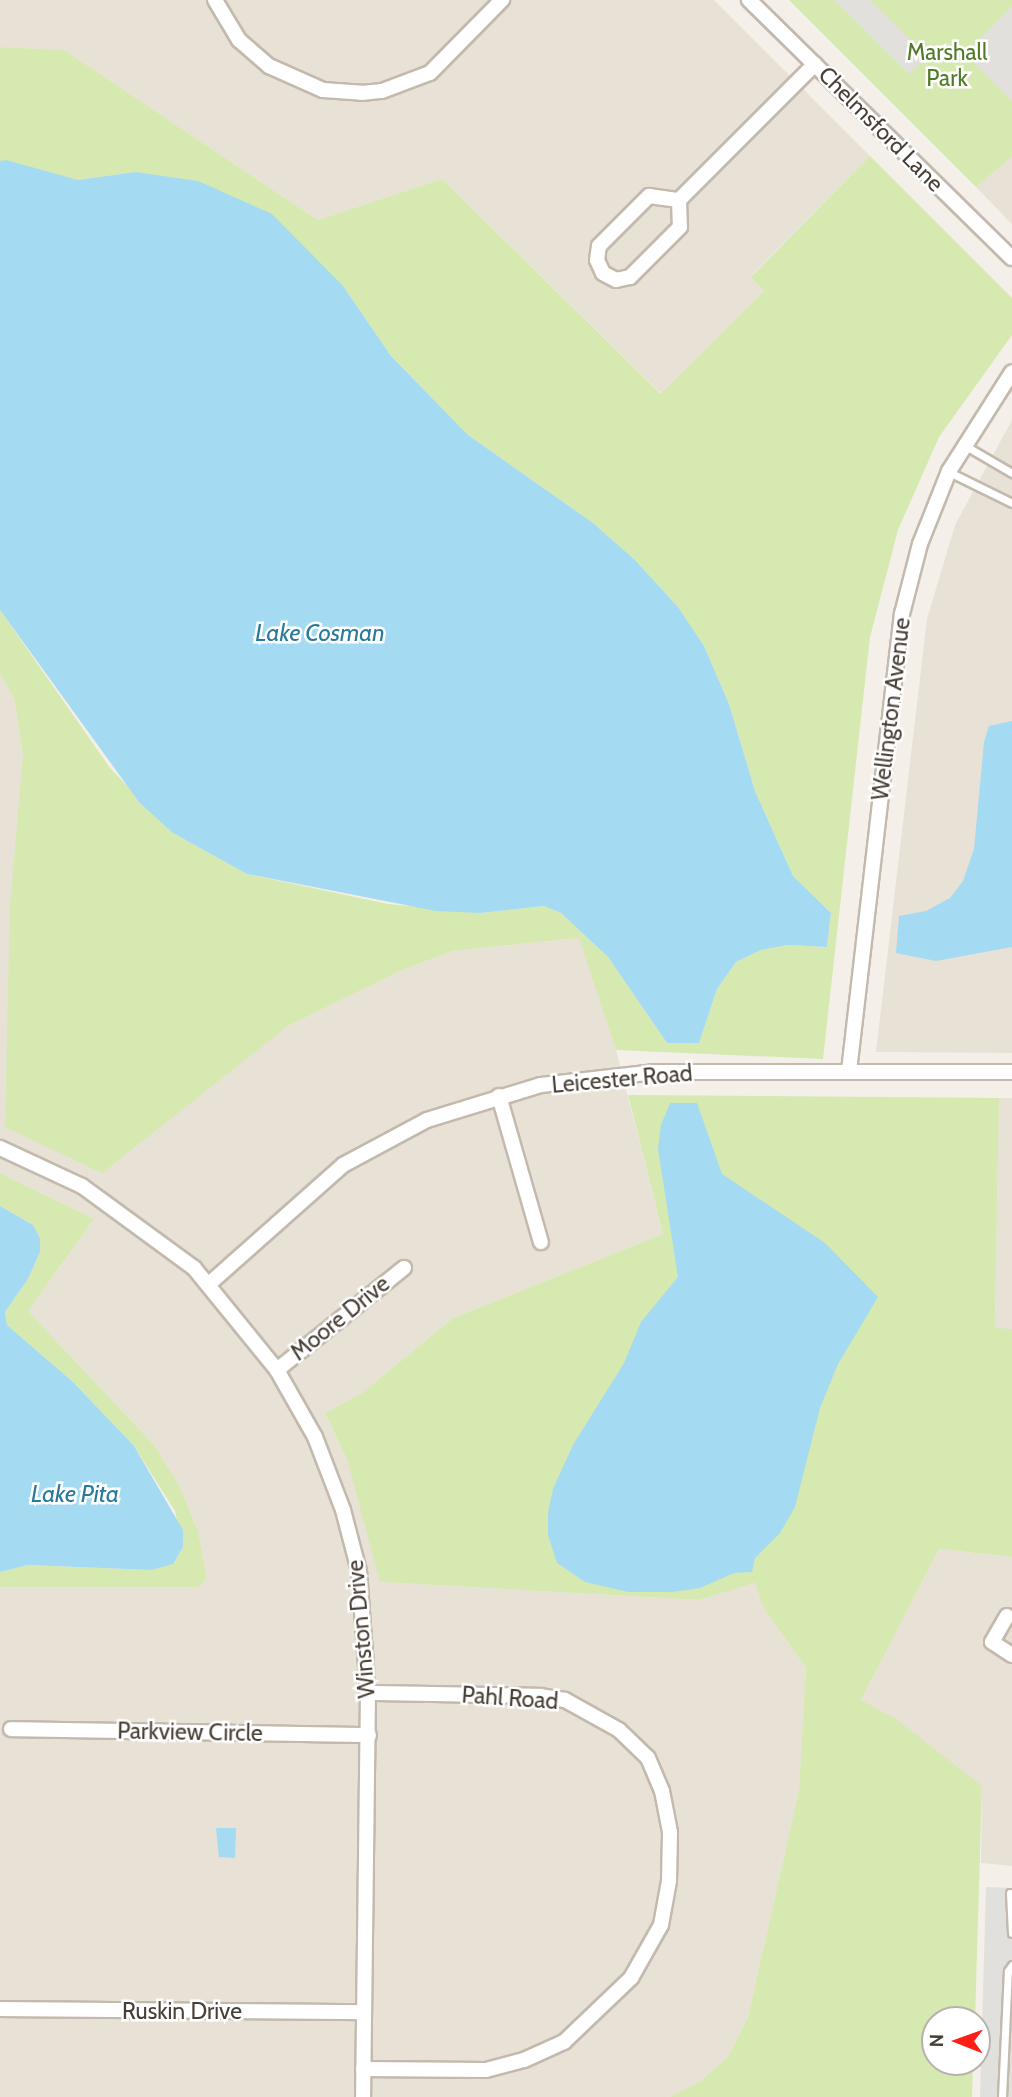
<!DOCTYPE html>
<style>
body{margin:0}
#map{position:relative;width:1012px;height:2097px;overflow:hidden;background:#f4efe8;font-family:Cabin,sans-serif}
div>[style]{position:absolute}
.residential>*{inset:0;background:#e8e1d6}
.green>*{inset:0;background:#d6e9b0}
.parking>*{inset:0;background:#e2e0dd}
.water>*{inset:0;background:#a4daf2}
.roads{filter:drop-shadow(2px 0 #c3b9ad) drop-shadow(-2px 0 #c3b9ad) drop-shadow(0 2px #c3b9ad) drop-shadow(0 -2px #c3b9ad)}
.service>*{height:7px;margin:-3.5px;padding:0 3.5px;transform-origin:3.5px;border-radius:3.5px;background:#fff}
.minor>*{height:14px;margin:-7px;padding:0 7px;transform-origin:7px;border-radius:7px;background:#fff}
span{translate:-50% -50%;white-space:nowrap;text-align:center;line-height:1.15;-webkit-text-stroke:5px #fff;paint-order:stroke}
.park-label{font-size:23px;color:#517b28}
.street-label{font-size:23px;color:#483f36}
.water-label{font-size:24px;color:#29799d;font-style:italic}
.north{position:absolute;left:921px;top:2006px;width:70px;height:70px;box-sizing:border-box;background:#fff;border:2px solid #b6b2af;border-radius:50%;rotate:271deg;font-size:19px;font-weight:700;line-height:28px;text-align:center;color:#483f36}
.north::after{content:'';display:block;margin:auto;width:24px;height:32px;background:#fd1f16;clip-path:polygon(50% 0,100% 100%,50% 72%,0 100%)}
</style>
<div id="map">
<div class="residential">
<i style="clip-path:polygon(0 0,714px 0,870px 156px,751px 276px,764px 291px,662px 394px,442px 179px,318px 220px,64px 50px,0 47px)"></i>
<i style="clip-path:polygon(1012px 157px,1012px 224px,976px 187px)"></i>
<i style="clip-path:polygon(1012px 420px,1012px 1053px,876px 1052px,927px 619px,955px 525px)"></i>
<i style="clip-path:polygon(0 674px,14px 698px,23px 755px,5px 1126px,50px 1145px,202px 1090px,288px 1026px,402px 970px,453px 951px,580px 938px,616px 1050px,663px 1234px,453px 1318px,362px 1393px,325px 1413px,359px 1486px,380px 1582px,699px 1600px,755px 1583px,763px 1607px,806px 1668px,799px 1790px,748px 2017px,728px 2057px,699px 2082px,670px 2097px,0 2097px,0 1587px,207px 1578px,198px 1531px,179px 1485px,154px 1445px,28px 1311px,94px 1219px,0 1173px)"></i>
<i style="clip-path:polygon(999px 1098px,1012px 1098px,1012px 1329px,995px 1329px)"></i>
<i style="clip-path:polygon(939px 1549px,1012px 1557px,1012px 1866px,981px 1863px,982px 1786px,861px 1700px)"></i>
</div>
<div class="green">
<i style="clip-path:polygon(789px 0,1012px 0,1012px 157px,976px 187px)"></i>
<i style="clip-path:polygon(0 47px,64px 50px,318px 220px,442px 179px,661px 394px,764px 291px,751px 277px,870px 156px,1012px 298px,1012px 335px,939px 437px,898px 530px,870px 637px,823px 1059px,616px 1050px,579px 938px,453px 951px,402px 970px,288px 1026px,102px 1173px,5px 1127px,10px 907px,23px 755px,14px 698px,0 674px,0 610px,110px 768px,173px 833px,247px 874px,388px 904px,480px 913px,544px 906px,561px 913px,608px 957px,667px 1043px,699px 1043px,717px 989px,736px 962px,761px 950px,788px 945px,827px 947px,831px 913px,793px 876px,755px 791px,729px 704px,704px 646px,678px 607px,635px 560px,593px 523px,468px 435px,391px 356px,343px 286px,135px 172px,78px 180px,0 161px)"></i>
<i style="clip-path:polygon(628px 1095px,999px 1098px,995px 1328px,1012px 1329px,1012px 1557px,939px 1549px,861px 1700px,896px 1719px,982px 1786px,975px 2020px,935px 2020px,935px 2062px,973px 2062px,972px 2097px,670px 2097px,699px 2082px,728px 2057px,748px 2017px,799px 1790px,806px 1668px,763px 1607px,755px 1583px,699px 1600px,380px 1582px,348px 1462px,325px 1413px,362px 1393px,453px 1318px,663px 1234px)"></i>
<i style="clip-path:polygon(0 1173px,94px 1219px,28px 1311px,154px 1445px,179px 1485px,198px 1531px,207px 1578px,198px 1587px,0 1587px,0 1572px,28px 1565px,152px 1570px,173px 1564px,183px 1547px,175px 1511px,134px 1446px,73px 1382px,7px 1325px,5px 1312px,28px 1279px,40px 1252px,40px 1238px,33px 1225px,0 1206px)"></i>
</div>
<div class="parking">
<i style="clip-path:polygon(834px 0,870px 0,927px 56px,909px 74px)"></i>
<i style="clip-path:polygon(1012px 6px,1012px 101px,965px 54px)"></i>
<i style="clip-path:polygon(986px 1887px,1012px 1888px,1012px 2097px,980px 2097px)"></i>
</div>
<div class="water">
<i style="clip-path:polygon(6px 160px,78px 180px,135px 172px,198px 181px,272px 214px,343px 286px,391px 356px,468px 435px,593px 523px,635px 560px,678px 607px,704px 646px,729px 704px,755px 791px,793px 876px,831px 913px,827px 947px,788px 945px,761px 950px,736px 962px,717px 989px,699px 1043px,667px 1043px,608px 957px,561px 913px,544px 906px,480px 913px,436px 911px,247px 874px,173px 833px,139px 802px,0 610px,0 161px)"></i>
<i style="clip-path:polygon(1012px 721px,1012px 947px,936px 961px,896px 953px,899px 916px,926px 911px,950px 898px,963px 881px,974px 849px,984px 742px,989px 726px)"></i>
<i style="clip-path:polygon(670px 1103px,697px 1103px,722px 1174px,825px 1243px,878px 1297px,838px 1364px,820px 1408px,795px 1507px,780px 1533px,755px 1558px,752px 1572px,734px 1573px,700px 1588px,672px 1592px,628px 1592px,585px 1582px,557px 1563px,548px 1535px,548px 1512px,553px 1489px,573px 1445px,624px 1363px,641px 1322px,678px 1277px,658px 1149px,661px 1125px)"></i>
<i style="clip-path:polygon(0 1206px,33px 1225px,40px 1238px,40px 1252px,28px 1279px,5px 1312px,7px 1325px,73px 1382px,134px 1446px,183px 1530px,183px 1547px,173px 1564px,152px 1570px,28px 1565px,0 1572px)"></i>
<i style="clip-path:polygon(216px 1828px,236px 1828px,235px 1858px,219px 1857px)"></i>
</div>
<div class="roads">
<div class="service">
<i style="left:964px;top:445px;width:56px;rotate:30.3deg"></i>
<i style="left:949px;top:472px;width:70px;rotate:26.2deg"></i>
<i style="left:1010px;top:1893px;width:40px;rotate:87.1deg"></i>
<i style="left:1002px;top:2097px;width:126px;rotate:-87.3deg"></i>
<i style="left:1008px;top:1971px;width:7px;rotate:-56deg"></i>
</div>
<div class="minor">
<i style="left:215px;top:0;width:47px;rotate:59deg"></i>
<i style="left:239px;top:40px;width:40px;rotate:41deg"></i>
<i style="left:269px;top:66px;width:59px;rotate:24deg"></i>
<i style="left:323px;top:90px;width:39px;rotate:4deg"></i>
<i style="left:362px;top:93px;width:20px;rotate:-6deg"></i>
<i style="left:382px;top:91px;width:51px;rotate:-20.6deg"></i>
<i style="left:430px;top:73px;width:103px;rotate:-45.4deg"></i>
<i style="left:749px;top:0;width:368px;rotate:44.5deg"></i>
<i style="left:679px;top:200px;width:27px;rotate:88deg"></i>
<i style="left:680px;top:227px;width:71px;rotate:135deg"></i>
<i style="left:630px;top:277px;width:14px;rotate:168deg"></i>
<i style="left:616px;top:280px;width:15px;rotate:-152deg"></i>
<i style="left:603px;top:273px;width:14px;rotate:-115deg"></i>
<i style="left:597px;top:260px;width:14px;rotate:-82deg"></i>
<i style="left:599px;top:246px;width:71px;rotate:-45deg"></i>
<i style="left:649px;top:196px;width:30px;rotate:8deg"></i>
<i style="left:679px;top:200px;width:192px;rotate:-45deg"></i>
<i style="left:849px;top:1071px;width:460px;rotate:-83.4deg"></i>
<i style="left:902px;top:614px;width:72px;rotate:-75.6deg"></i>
<i style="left:920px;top:544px;width:79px;rotate:-68.3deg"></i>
<i style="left:949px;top:471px;width:117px;rotate:-57.5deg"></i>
<i style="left:499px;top:1096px;width:152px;rotate:74deg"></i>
<i style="left:0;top:1148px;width:90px;rotate:24.9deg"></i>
<i style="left:82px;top:1186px;width:139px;rotate:36.2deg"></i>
<i style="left:194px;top:1268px;width:132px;rotate:50.9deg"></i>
<i style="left:277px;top:1370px;width:77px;rotate:60.4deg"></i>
<i style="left:315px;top:1437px;width:78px;rotate:69deg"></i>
<i style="left:343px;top:1510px;width:63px;rotate:75.3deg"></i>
<i style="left:359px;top:1571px;width:122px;rotate:85.8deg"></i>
<i style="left:368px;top:1693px;width:404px;rotate:90.7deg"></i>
<i style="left:209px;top:1284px;width:179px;rotate:-41.6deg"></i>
<i style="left:343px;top:1165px;width:95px;rotate:-28.2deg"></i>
<i style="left:427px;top:1120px;width:119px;rotate:-17.1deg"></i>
<i style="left:541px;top:1085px;width:115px;rotate:-6.5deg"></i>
<i style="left:655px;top:1072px;width:357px"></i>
<i style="left:277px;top:1370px;width:163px;rotate:-38.8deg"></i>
<i style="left:1007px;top:1616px;width:30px;rotate:120deg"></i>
<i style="left:992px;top:1642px;width:24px;rotate:33deg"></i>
<i style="left:11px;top:1729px;width:358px;rotate:1deg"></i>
<i style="left:0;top:2009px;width:364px;rotate:0.5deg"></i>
<i style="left:363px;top:2069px;width:123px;rotate:0.5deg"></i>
<i style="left:486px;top:2070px;width:39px;rotate:-15deg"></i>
<i style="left:524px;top:2060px;width:44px;rotate:-24.2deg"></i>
<i style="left:564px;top:2042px;width:93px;rotate:-43.7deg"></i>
<i style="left:631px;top:1978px;width:61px;rotate:-60.5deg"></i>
<i style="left:661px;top:1925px;width:45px;rotate:-79.7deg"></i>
<i style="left:669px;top:1881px;width:49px;rotate:-88.8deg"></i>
<i style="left:670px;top:1832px;width:42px;rotate:-101deg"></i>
<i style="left:662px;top:1791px;width:36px;rotate:-113deg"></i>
<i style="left:648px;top:1758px;width:40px;rotate:-136deg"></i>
<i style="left:619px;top:1730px;width:62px;rotate:-150.9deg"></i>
<i style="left:565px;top:1700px;width:24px;rotate:-171deg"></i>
<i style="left:541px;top:1696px;width:173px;rotate:-179deg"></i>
</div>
</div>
<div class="park-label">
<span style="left:947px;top:65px">Marshall<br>Park</span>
</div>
<div class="street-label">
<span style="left:881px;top:129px;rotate:45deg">Chelmsford Lane</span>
<span style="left:891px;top:709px;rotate:-83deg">Wellington Avenue</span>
<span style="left:622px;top:1079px;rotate:-5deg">Leicester Road</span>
<span style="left:340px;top:1318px;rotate:-39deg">Moore Drive</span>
<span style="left:361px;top:1629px;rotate:-95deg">Winston Drive</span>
<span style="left:510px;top:1698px;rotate:4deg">Pahl Road</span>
<span style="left:190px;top:1732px;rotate:1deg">Parkview Circle</span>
<span style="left:182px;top:2011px">Ruskin Drive</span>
</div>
<div class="water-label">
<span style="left:320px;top:633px">Lake Cosman</span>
<span style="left:75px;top:1494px">Lake Pita</span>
</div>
<div class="north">N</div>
</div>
